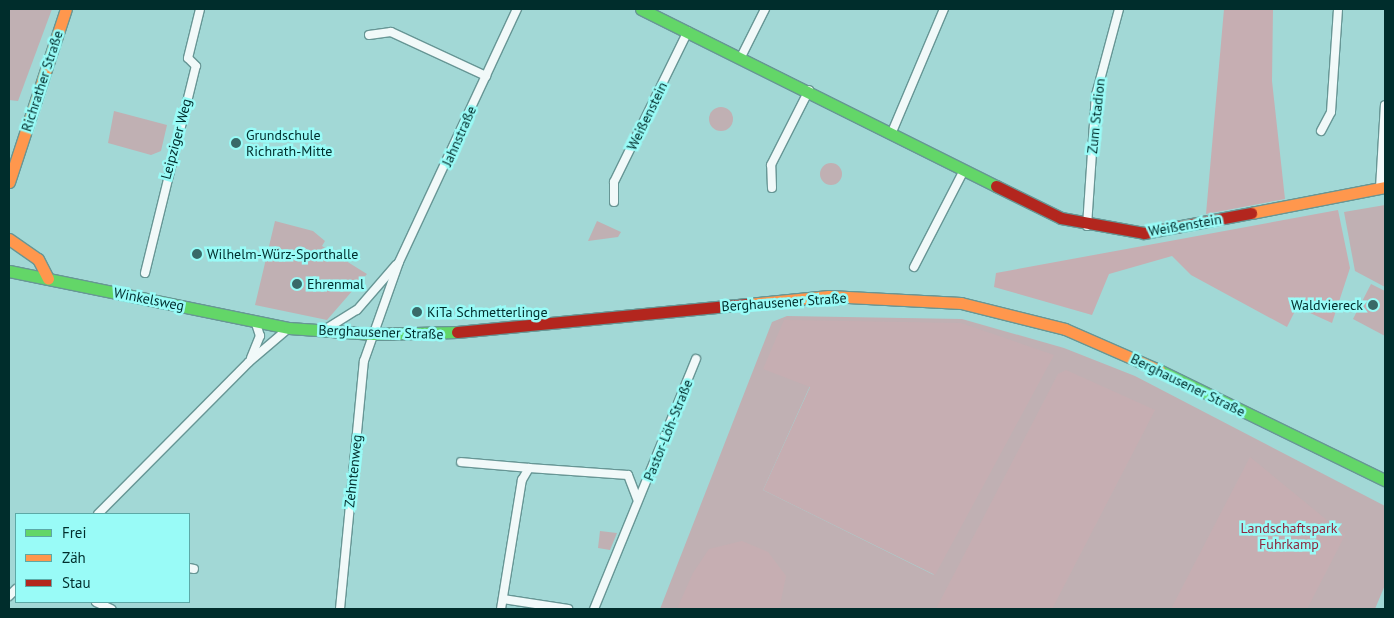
<!DOCTYPE html>
<meta charset="utf-8">
<style>
body{margin:0}
#map{position:relative;width:1394px;height:618px;overflow:hidden;background:#a2d8d6;font-family:"PT Sans",sans-serif}
div>[style]{position:absolute}
.green>*{inset:0;background:#c0b0b3}
.round{border-radius:50%}
.forest>*{inset:0;background:#c6aeb2}
.roads{filter:drop-shadow(1px 0 #679695) drop-shadow(-1px 0 #679695) drop-shadow(0 1px #679695) drop-shadow(0 -1px #679695)}
.street>*{height:8px;margin:-4px;padding:0 4px;transform-origin:4px;border-radius:4px;background:#f1f9f9}
.fast>*{height:11px;margin:-5.5px;padding:0 5.5px;transform-origin:5.5px;border-radius:5.5px;background:#63d668}
.slow>*{height:11px;margin:-5.5px;padding:0 5.5px;transform-origin:5.5px;border-radius:5.5px;background:#ff974d}
.jam>*{height:11px;margin:-5.5px;padding:0 5.5px;transform-origin:5.5px;border-radius:5.5px;background:#b3261e}
.dots>*{width:14px;height:14px;translate:-50% -50%;box-sizing:border-box;border:2px solid #99fbf7;border-radius:50%}
span{translate:-50% -50%;white-space:nowrap;text-align:center;line-height:1.15;-webkit-text-stroke:5px #99fbf7;paint-order:stroke}
.street-label{font-size:14px;color:#002d2c}
.poi-label{font-size:14px;color:#002d2c}
.left{translate:0 -50%;text-align:left}
.right{translate:-100% -50%;text-align:right}
.park-label{font-size:14px;color:#8f273e}
.frame{position:absolute;inset:0;border:10px solid #002d2c;pointer-events:none}
.legend{position:absolute;left:15px;top:513px;width:175px;height:90px;box-sizing:border-box;background:#99fbf7;border:1px solid #5ca9a6;margin:0;padding:6px 9px;list-style:none;font-size:15px;color:#002d2c}
.legend li{display:flex;align-items:center;gap:10px;height:25px}
.legend b{width:25px;border:1px solid #5ca9a6}
</style>
<div id="map">
<div class="green">
<i style="clip-path:polygon(9px 9px,52px 9px,18px 101px,9px 100px)"></i>
<i class="round" style="left:709px;top:107px;width:24px;height:24px"></i>
<i style="clip-path:polygon(114px 111px,167px 125px,161px 151px,151px 155px,108px 143px)"></i>
<i class="round" style="left:820px;top:163px;width:22px;height:22px"></i>
<i style="clip-path:polygon(1385px 205px,1385px 287px,1355px 271px,1344px 212px)"></i>
<i style="clip-path:polygon(275px 221px,313px 231px,325px 241px,322px 246px,367px 274px,327px 320px,255px 305px)"></i>
<i style="clip-path:polygon(597px 221px,621px 232px,618px 237px,588px 241px)"></i>
<i style="clip-path:polygon(1371px 284px,1385px 291px,1385px 336px,1353px 319px)"></i>
<i style="clip-path:polygon(evenodd,787px 316px,962px 319px,1064px 348px,1135px 376px,1385px 506px,1385px 585px,1375px 609px,660px 609px,772px 322px,787px 316px,810px 386px,934px 575px,763px 490px,810px 386px)"></i>
<i style="clip-path:polygon(600px 531px,617px 533px,610px 550px,598px 548px)"></i>
</div>
<div class="forest">
<i style="clip-path:polygon(1224px 9px,1273px 9px,1272px 81px,1285px 199px,1206px 214px)"></i>
<i style="clip-path:polygon(1338px 210px,1350px 268px,1332px 323px,1297px 307px,1287px 327px,1191px 275px,1172px 256px,1109px 274px,1092px 315px,994px 287px,996px 273px)"></i>
<i style="clip-path:polygon(784px 320px,961px 323px,1054px 355px,935px 575px,763px 490px,810px 387px,763px 369px)"></i>
<i style="clip-path:polygon(1066px 370px,1155px 410px,1052px 609px,936px 609px,1058px 374px)"></i>
<i style="clip-path:polygon(1250px 457px,1345px 535px,1307px 609px,1171px 609px)"></i>
<i style="clip-path:polygon(742px 541px,768px 552px,786px 576px,779px 609px,677px 609px,693px 573px,709px 549px)"></i>
</div>
<div class="roads">
<div class="street">
<i style="left:369px;top:35px;width:22px;rotate:-8deg"></i>
<i style="left:391px;top:32px;width:105px;rotate:24.9deg"></i>
<i style="left:741px;top:57px;width:54px;rotate:-63.4deg"></i>
<i style="left:1321px;top:131px;width:21px;rotate:-62deg"></i>
<i style="left:1331px;top:112px;width:103px;rotate:-86.1deg"></i>
<i style="left:892px;top:132px;width:134px;rotate:-67.1deg"></i>
<i style="left:772px;top:188px;width:23px;rotate:-92deg"></i>
<i style="left:771px;top:165px;width:84px;rotate:-63.1deg"></i>
<i style="left:1380px;top:188px;width:83px;rotate:-86.6deg"></i>
<i style="left:614px;top:202px;width:20px;rotate:-90deg"></i>
<i style="left:614px;top:182px;width:168px;rotate:-63.9deg"></i>
<i style="left:1087px;top:226px;width:131px;rotate:-86.1deg"></i>
<i style="left:1096px;top:95px;width:89px;rotate:-75deg"></i>
<i style="left:914px;top:267px;width:109px;rotate:-62.7deg"></i>
<i style="left:145px;top:273px;width:213px;rotate:-76.2deg"></i>
<i style="left:196px;top:66px;width:11px;rotate:-135deg"></i>
<i style="left:188px;top:58px;width:50px;rotate:-76.2deg"></i>
<i style="left:326px;top:329px;width:36px;rotate:-32deg"></i>
<i style="left:357px;top:310px;width:60px;rotate:-49.1deg"></i>
<i style="left:251px;top:358px;width:24px;rotate:-68deg"></i>
<i style="left:260px;top:336px;width:16px;rotate:-108deg"></i>
<i style="left:461px;top:462px;width:68px;rotate:5deg"></i>
<i style="left:98px;top:514px;width:214px;rotate:-45.2deg"></i>
<i style="left:249px;top:362px;width:52px;rotate:-40.4deg"></i>
<i style="left:189px;top:568px;width:5px;rotate:11deg"></i>
<i style="left:9px;top:596px;width:10px;rotate:-45deg"></i>
<i style="left:503px;top:599px;width:66px;rotate:8.7deg"></i>
<i style="left:96px;top:602px;width:17px;rotate:25deg"></i>
<i style="left:340px;top:609px;width:249px;rotate:-84.5deg"></i>
<i style="left:364px;top:361px;width:105px;rotate:-70.5deg"></i>
<i style="left:399px;top:262px;width:279px;rotate:-65deg"></i>
<i style="left:501px;top:609px;width:131px;rotate:-80.8deg"></i>
<i style="left:522px;top:480px;width:14px;rotate:-60deg"></i>
<i style="left:529px;top:468px;width:99px;rotate:4deg"></i>
<i style="left:628px;top:475px;width:26px;rotate:69deg"></i>
<i style="left:594px;top:609px;width:270px;rotate:-67.8deg"></i>
</div>
<div class="fast">
<i style="left:641px;top:9px;width:397px;rotate:26.5deg"></i>
<i style="left:9px;top:271px;width:286px;rotate:11.5deg"></i>
<i style="left:289px;top:328px;width:84px;rotate:4.1deg"></i>
<i style="left:373px;top:334px;width:84px;rotate:-1.4deg"></i>
<i style="left:1159px;top:370px;width:251px;rotate:26deg"></i>
</div>
<div class="slow">
<i style="left:9px;top:182px;width:182px;rotate:-71.8deg"></i>
<i style="left:1251px;top:213px;width:136px;rotate:-11deg"></i>
<i style="left:9px;top:239px;width:35px;rotate:35deg"></i>
<i style="left:38px;top:259px;width:22px;rotate:63deg"></i>
<i style="left:748px;top:304px;width:81px;rotate:-5.6deg"></i>
<i style="left:829px;top:296px;width:132px;rotate:3deg"></i>
<i style="left:961px;top:303px;width:107px;rotate:14deg"></i>
<i style="left:1065px;top:329px;width:103px;rotate:23.6deg"></i>
</div>
<div class="jam">
<i style="left:996px;top:186px;width:72px;rotate:26.2deg"></i>
<i style="left:1061px;top:218px;width:84px;rotate:10.2deg"></i>
<i style="left:1144px;top:233px;width:109px;rotate:-10.6deg"></i>
<i style="left:457px;top:332px;width:292px;rotate:-5.5deg"></i>
</div>
</div>
<div class="dots">
<i style="left:236px;top:143px;background:#396968"></i>
<i style="left:197px;top:254px;background:#396968"></i>
<i style="left:297px;top:284px;background:#396968"></i>
<i style="left:1373px;top:305px;background:#396968"></i>
<i style="left:417px;top:312px;background:#396968"></i>
</div>
<div class="street-label">
<span style="left:42px;top:81px;rotate:-72deg">Richrather Straße</span>
<span style="left:647px;top:116px;rotate:-64deg">Weißenstein</span>
<span style="left:1096px;top:116px;rotate:-84deg">Zum Stadion</span>
<span style="left:459px;top:136px;rotate:-66deg">Jahnstraße</span>
<span style="left:176px;top:139px;rotate:-75deg">Leipziger Weg</span>
<span style="left:1185px;top:225px;rotate:-10deg">Weißenstein</span>
<span style="left:149px;top:299px;rotate:11deg">Winkelsweg</span>
<span style="left:784px;top:302px;rotate:-4deg">Berghausener Straße</span>
<span style="left:381px;top:332px;rotate:2deg">Berghausener Straße</span>
<span style="left:1188px;top:385px;rotate:26deg">Berghausener Straße</span>
<span style="left:668px;top:430px;rotate:-68deg">Pastor-Löh-Straße</span>
<span style="left:353px;top:471px;rotate:-84deg">Zehntenweg</span>
</div>
<div class="poi-label">
<span class="left" style="left:246px;top:143px">Grundschule<br>Richrath-Mitte</span>
<span class="left" style="left:207px;top:254px">Wilhelm-Würz-Sporthalle</span>
<span class="left" style="left:307px;top:284px">Ehrenmal</span>
<span class="right" style="left:1363px;top:305px">Waldviereck</span>
<span class="left" style="left:427px;top:312px">KiTa Schmetterlinge</span>
</div>
<div class="park-label">
<span style="left:1289px;top:536px">Landschaftspark<br>Fuhrkamp</span>
</div>
<div class="frame"></div>
<ul class="legend">
<li><b style="height:6px;background:#63d668"></b>Frei</li>
<li><b style="height:6px;background:#ff974d"></b>Zäh</li>
<li><b style="height:6px;background:#b3261e"></b>Stau</li>
</ul>
</div>
